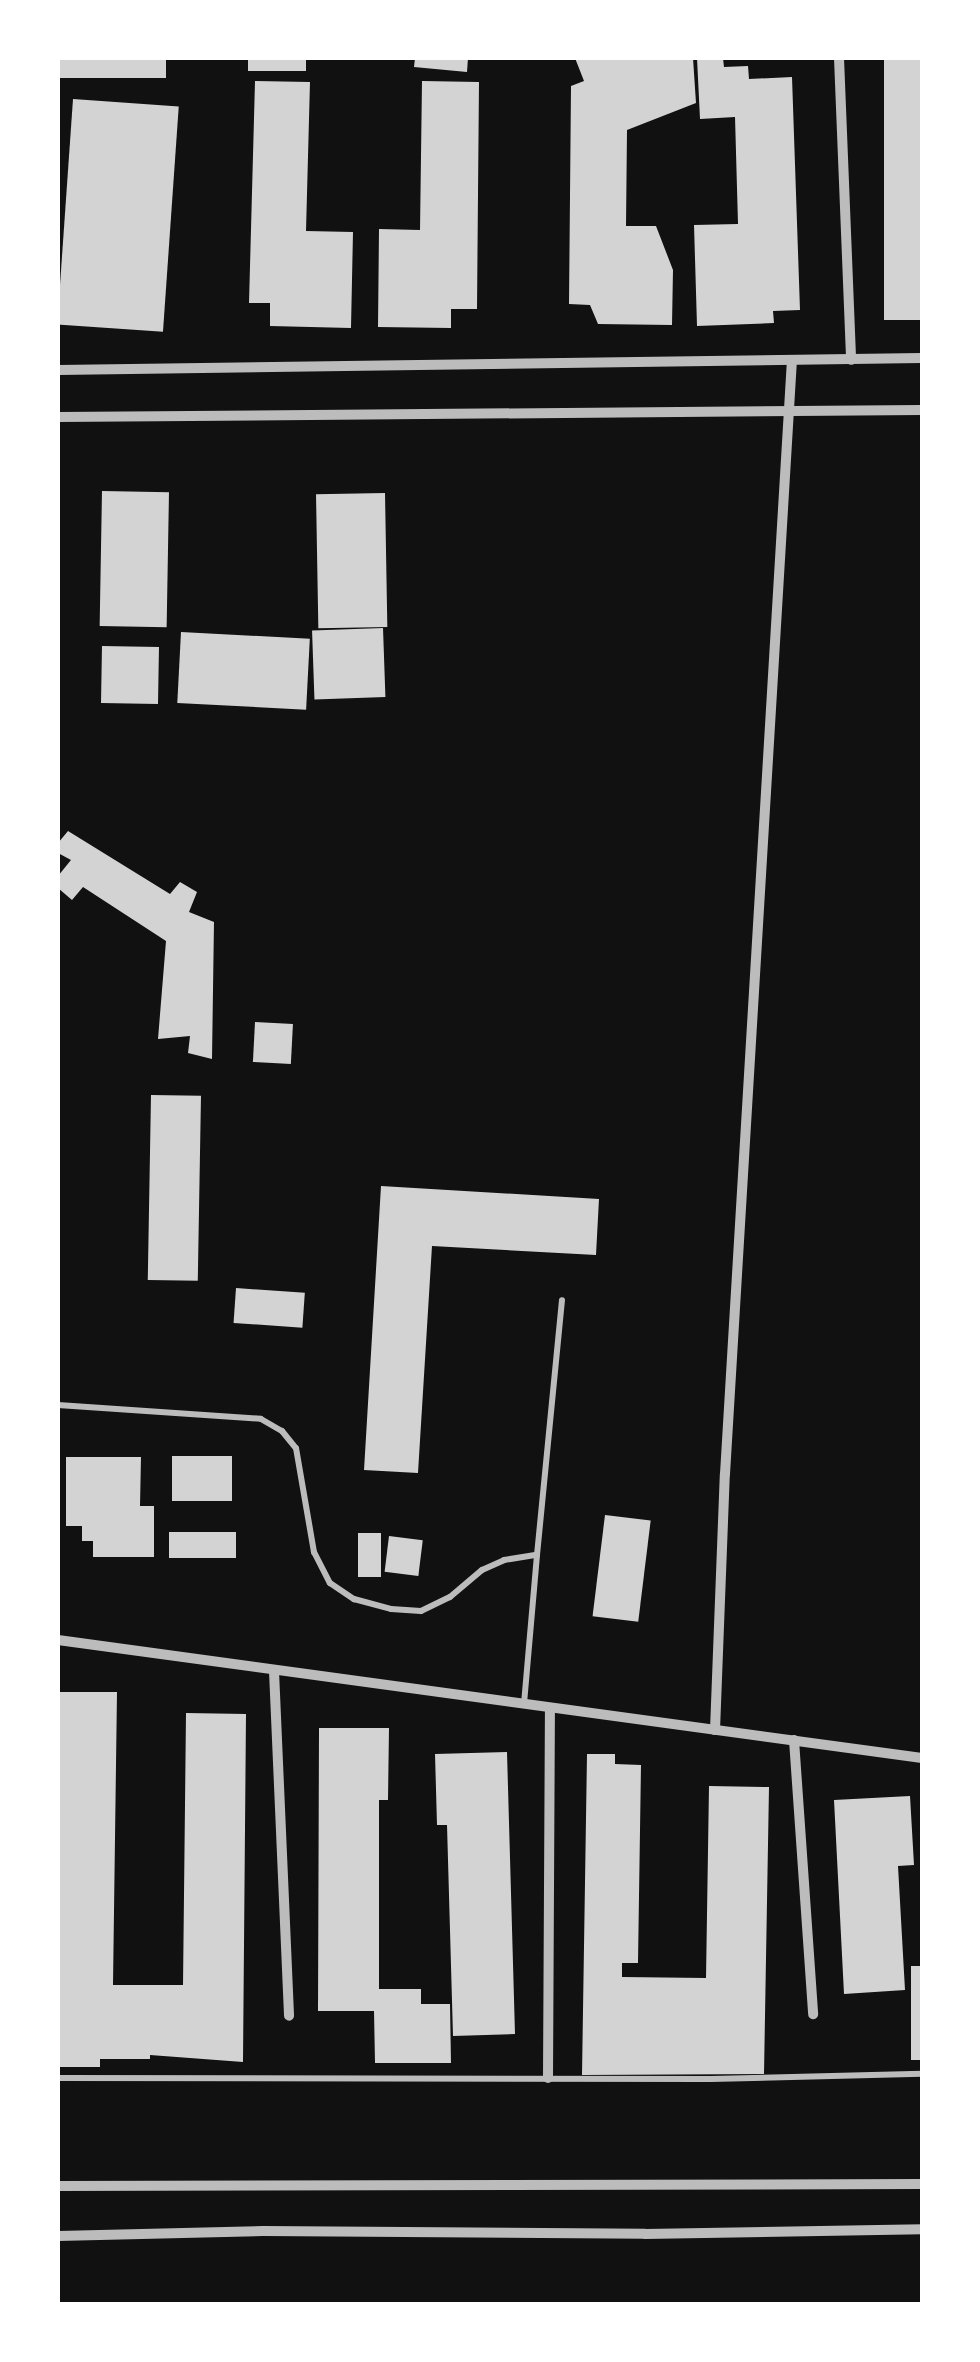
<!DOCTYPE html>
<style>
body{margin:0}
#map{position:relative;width:980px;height:2362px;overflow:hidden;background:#111;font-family:"Fira Sans Condensed",sans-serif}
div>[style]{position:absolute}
.building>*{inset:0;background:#d3d3d3;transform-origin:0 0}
.service>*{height:6px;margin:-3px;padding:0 3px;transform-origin:3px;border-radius:3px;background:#bcbcbc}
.minor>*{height:10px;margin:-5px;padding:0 5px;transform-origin:5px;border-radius:5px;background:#bcbcbc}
span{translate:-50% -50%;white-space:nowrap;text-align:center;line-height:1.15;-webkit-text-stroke:9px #fff;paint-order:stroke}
.frame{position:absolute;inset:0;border:60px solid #fff;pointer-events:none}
</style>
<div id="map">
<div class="building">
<i style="left:58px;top:58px;width:108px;height:20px"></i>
<i style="left:248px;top:58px;width:58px;height:13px"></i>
<i style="clip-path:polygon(415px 58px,468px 58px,467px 72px,414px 67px)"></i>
<i style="clip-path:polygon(575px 58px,693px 58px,696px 103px,627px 130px,626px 226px,656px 226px,673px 270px,672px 325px,598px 324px,590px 305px,569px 304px,571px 86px,584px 81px)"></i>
<i style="clip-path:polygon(697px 58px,723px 58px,724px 67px,748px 66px,749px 79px,792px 77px,800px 310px,773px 311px,774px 323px,697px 326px,694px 225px,738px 224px,735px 117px,700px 119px)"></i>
<i style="left:884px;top:58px;width:38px;height:262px"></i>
<i style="clip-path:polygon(255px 81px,310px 82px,306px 231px,353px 232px,351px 328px,270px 326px,270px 303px,249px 303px)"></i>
<i style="clip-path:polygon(422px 81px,479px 82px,477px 309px,451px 309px,451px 328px,378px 327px,379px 229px,420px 230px)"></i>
<i style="left:73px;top:99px;width:106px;height:226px;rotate:4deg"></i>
<i style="left:102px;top:491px;width:67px;height:135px;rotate:1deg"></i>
<i style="left:385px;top:493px;width:134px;height:69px;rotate:89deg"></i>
<i style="left:383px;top:628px;width:69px;height:71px;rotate:88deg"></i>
<i style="left:181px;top:632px;width:129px;height:71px;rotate:3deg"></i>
<i style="left:102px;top:646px;width:57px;height:57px;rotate:1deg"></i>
<i style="clip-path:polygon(68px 831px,170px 894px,180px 882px,197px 892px,189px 912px,214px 922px,212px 1059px,188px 1053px,190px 1036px,158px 1039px,166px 941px,83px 887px,72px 900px,58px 888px,58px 876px,71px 860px,58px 853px,58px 843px)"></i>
<i style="left:255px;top:1022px;width:38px;height:40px;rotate:3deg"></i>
<i style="left:151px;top:1095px;width:50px;height:185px;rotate:1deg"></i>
<i style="clip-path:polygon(381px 1186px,599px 1199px,596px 1255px,432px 1246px,418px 1473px,364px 1470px)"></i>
<i style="left:236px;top:1288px;width:69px;height:35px;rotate:4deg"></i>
<i style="left:172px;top:1456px;width:60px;height:45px"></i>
<i style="clip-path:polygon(66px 1457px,141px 1457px,140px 1506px,154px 1506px,154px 1557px,93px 1557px,93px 1541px,82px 1541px,82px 1526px,66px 1526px)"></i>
<i style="left:605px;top:1515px;width:46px;height:102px;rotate:7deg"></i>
<i style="left:236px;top:1532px;width:26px;height:67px;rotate:90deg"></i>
<i style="left:358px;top:1533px;width:23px;height:44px"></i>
<i style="left:389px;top:1536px;width:34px;height:36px;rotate:7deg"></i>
<i style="clip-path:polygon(58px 1692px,117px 1692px,113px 1985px,183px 1985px,186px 1713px,246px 1714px,243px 2062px,150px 2055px,150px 2059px,100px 2059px,100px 2067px,58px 2067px)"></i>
<i style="clip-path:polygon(319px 1728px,389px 1728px,388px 1800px,379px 1800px,379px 1989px,421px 1989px,421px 2004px,450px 2004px,451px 2063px,375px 2063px,374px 2011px,318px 2011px)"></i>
<i style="clip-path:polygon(507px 1752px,515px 2034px,453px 2036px,447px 1825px,437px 1825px,435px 1754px)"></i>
<i style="clip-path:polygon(587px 1754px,615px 1754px,615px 1764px,641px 1765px,638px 1963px,622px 1963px,622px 1977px,706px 1978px,709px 1786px,769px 1787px,764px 2074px,582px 2075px)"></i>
<i style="clip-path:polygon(910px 1796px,914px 1865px,898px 1866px,905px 1990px,844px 1994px,834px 1800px)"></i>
<i style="left:911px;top:1966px;width:11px;height:94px"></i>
</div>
<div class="service">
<i style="left:58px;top:1405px;width:203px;rotate:3.9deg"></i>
<i style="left:261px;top:1419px;width:24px;rotate:30deg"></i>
<i style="left:282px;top:1431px;width:22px;rotate:51deg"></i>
<i style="left:296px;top:1448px;width:106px;rotate:80.2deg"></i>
<i style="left:314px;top:1552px;width:35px;rotate:63deg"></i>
<i style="left:330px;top:1583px;width:29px;rotate:34deg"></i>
<i style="left:354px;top:1599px;width:38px;rotate:15deg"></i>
<i style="left:391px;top:1609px;width:30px;rotate:4deg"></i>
<i style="left:421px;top:1611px;width:32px;rotate:-26deg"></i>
<i style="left:450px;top:1597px;width:42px;rotate:-40.2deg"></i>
<i style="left:482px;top:1570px;width:24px;rotate:-24deg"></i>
<i style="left:504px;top:1560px;width:33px;rotate:-9deg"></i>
<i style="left:537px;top:1555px;width:149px;rotate:95deg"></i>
<i style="left:537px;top:1555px;width:256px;rotate:-84.4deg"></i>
<i style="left:58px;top:2078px;width:653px;rotate:0.09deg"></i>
<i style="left:711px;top:2079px;width:211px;rotate:-1.4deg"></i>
</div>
<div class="minor">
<i style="left:839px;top:58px;width:302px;rotate:87.7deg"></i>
<i style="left:58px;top:370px;width:864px;rotate:-0.8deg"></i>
<i style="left:58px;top:417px;width:864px;rotate:-0.46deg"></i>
<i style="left:58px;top:1640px;width:872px;rotate:7.78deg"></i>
<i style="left:274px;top:1671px;width:345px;rotate:87.5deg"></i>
<i style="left:715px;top:1730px;width:256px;rotate:-87.8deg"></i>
<i style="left:725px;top:1474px;width:1115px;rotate:-86.56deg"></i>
<i style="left:794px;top:1740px;width:275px;rotate:86deg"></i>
<i style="left:548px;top:2078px;width:370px;rotate:-89.7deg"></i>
<i style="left:58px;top:2186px;width:864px;rotate:-0.13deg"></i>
<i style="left:58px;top:2236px;width:205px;rotate:-1.4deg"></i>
<i style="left:263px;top:2231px;width:382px;rotate:0.4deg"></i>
<i style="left:645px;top:2234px;width:277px;rotate:-1deg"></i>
</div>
<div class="frame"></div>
</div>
